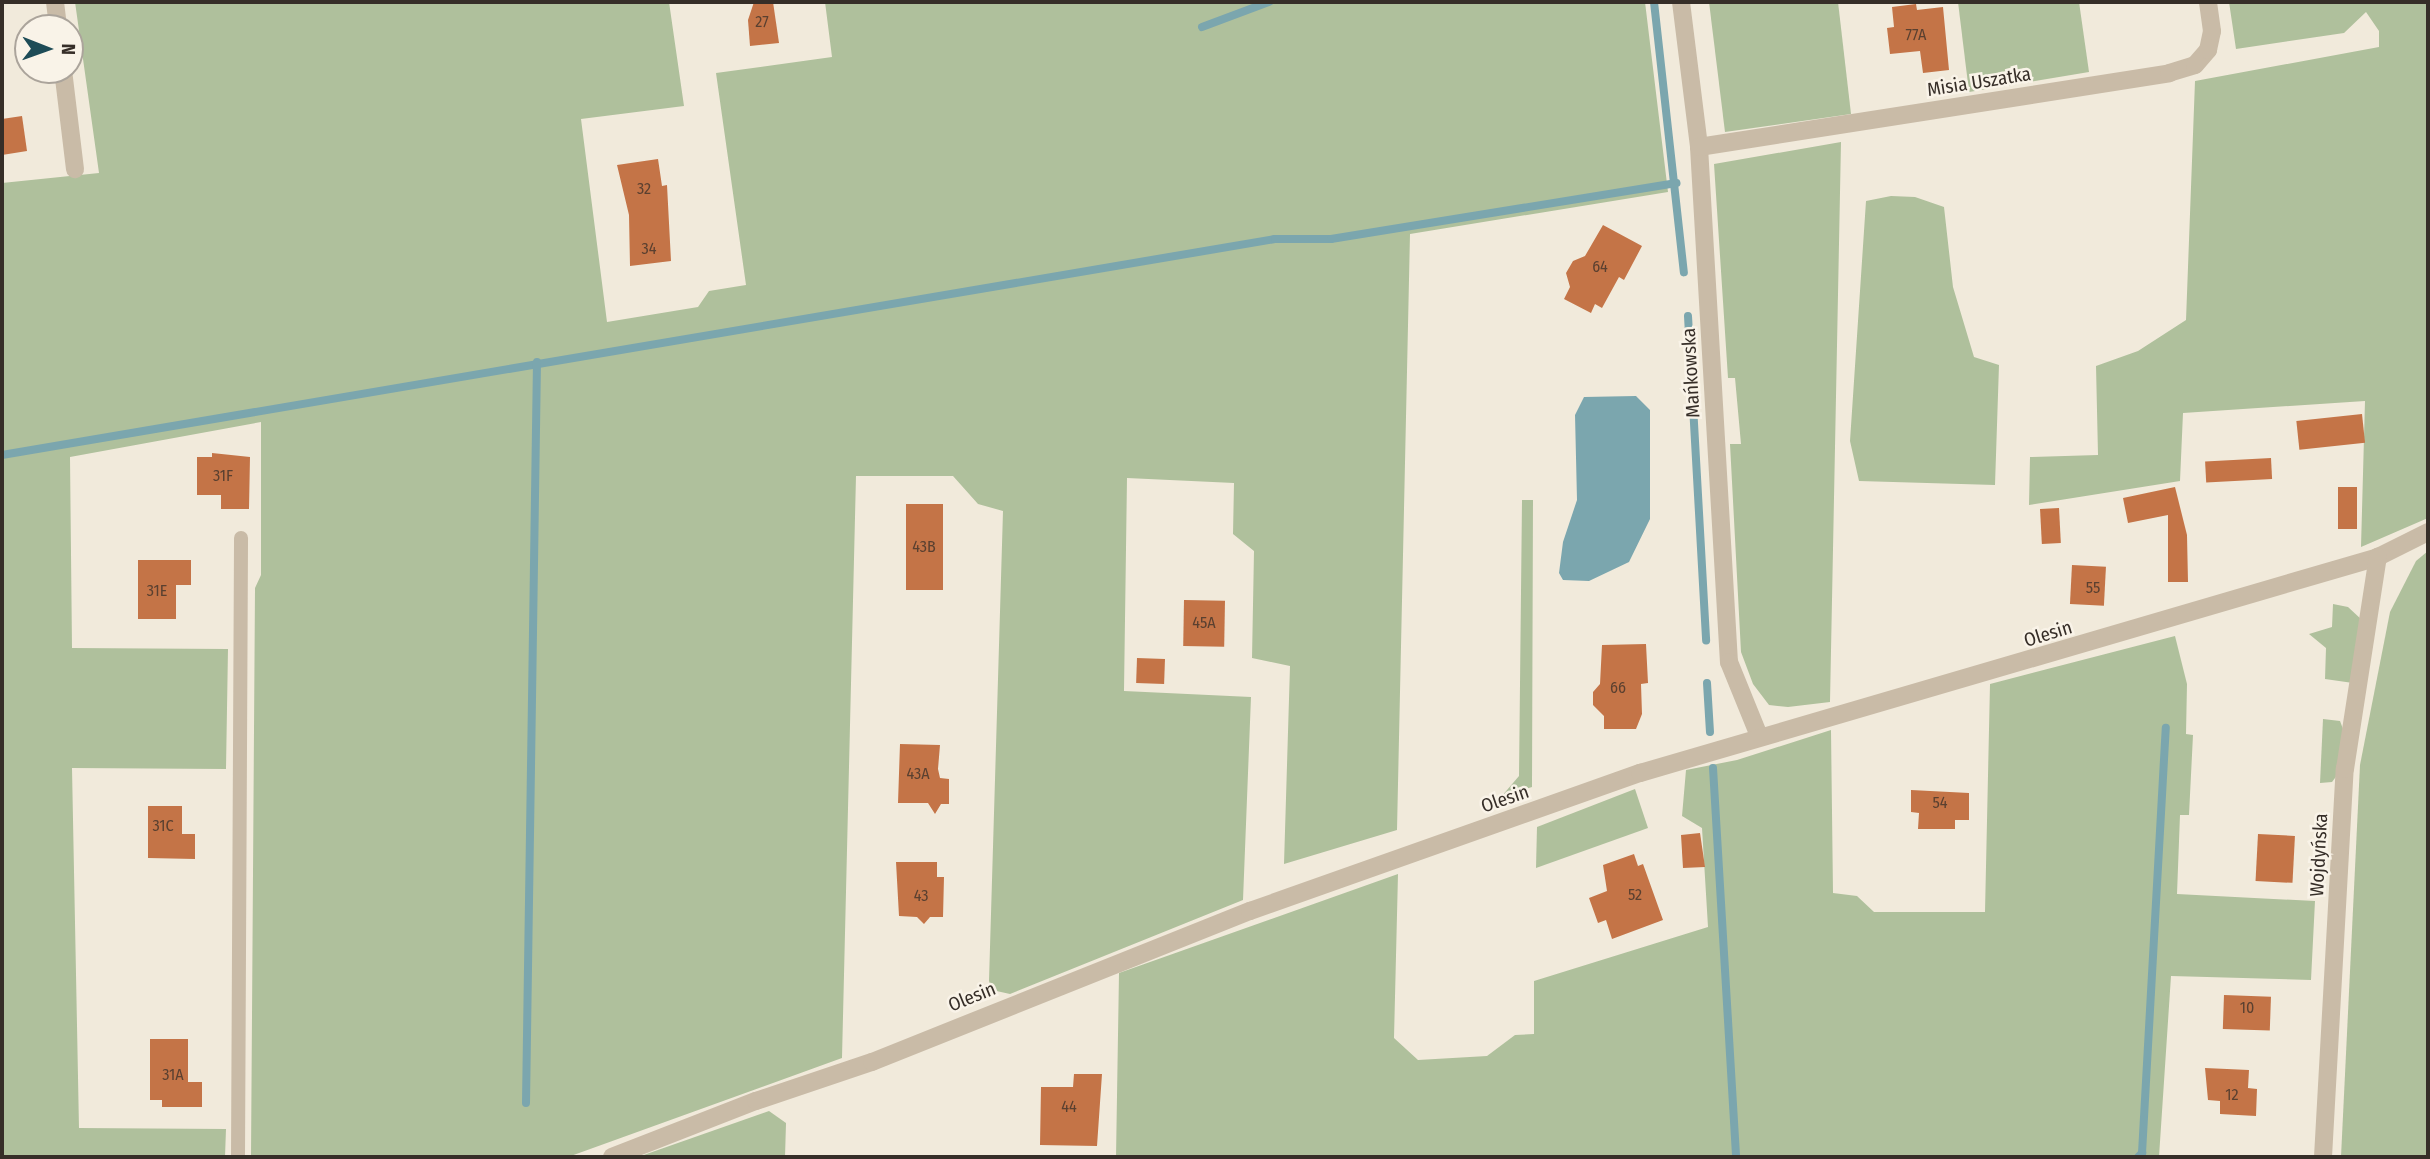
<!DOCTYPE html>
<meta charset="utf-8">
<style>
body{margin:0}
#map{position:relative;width:2430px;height:1159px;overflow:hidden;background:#f1eadb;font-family:"Fira Sans Condensed",sans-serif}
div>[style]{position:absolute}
.green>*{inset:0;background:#afc09c}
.water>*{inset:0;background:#7ba6ae}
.stream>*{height:8px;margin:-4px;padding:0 4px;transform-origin:4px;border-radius:4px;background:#7ba6ae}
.building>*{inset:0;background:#c47447;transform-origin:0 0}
.service>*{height:14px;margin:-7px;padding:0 7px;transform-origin:7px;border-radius:7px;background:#c9bba7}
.minor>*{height:18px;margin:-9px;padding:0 9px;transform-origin:9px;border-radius:9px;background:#c9bba7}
span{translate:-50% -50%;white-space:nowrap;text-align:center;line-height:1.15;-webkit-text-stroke:5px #f9f3e8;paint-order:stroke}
.number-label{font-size:16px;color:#5a4030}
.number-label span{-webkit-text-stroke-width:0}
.street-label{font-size:19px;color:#362e28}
.frame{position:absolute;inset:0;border:4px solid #362e28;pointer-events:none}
.north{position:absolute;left:14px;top:14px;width:70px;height:70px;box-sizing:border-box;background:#f9f3e8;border:2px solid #aba49b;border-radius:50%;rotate:91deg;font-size:19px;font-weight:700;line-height:28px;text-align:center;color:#362e28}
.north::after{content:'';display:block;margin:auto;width:24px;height:32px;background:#1e4c57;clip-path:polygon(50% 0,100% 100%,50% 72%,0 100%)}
</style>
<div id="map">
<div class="green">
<i style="clip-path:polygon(75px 2px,669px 2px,684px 106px,581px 119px,607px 322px,698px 307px,709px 291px,746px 285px,716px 73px,832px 57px,825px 2px,1645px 2px,1668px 192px,1410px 234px,1397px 830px,1284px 864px,1290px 666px,1252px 658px,1254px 551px,1233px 534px,1234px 483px,1127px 478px,1124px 691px,1251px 697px,1243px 900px,1010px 994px,992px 990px,989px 981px,1003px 511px,978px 504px,953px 476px,856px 476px,842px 1058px,568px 1157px,251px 1157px,255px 588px,261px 575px,261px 422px,70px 457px,72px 648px,228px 649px,226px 769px,72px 768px,79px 1128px,226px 1129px,225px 1157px,2px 1157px,2px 183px,99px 173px)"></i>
<i style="clip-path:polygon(1709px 2px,1838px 2px,1851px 114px,1725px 132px)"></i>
<i style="clip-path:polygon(1958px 2px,2079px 2px,2089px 72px,1969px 92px)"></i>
<i style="clip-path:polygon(2229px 2px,2428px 2px,2428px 518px,2361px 547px,2365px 401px,2183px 413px,2180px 481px,2029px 505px,2030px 457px,2098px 455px,2096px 366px,2138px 351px,2186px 320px,2195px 81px,2379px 47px,2379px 31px,2366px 12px,2344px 33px,2236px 49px)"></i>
<i style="clip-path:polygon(1841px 142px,1830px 702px,1788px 707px,1769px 705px,1753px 684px,1741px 652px,1730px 444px,1741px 444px,1735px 378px,1728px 378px,1714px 164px)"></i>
<i style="clip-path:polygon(1891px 196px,1915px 197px,1944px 207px,1953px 287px,1974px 357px,1999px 365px,1995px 485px,1859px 481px,1850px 441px,1866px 201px)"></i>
<i style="clip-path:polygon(1522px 500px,1533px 500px,1532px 787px,1501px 797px,1519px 776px)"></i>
<i style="clip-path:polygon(2428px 551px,2428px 1157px,2341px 1157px,2360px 765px,2390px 612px,2416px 561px)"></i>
<i style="clip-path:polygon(2333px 604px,2348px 607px,2362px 620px,2353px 683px,2325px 679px,2326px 648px,2309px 634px,2332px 627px)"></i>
<i style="clip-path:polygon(2175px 636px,2187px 684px,2186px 734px,2193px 735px,2189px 815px,2180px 815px,2177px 894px,2315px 901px,2311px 980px,2171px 976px,2159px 1157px,1116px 1157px,1119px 973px,1398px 874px,1394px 1038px,1418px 1060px,1487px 1056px,1515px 1035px,1534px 1034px,1534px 981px,1708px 927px,1702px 828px,1682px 816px,1686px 770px,1737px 760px,1831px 730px,1833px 893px,1857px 896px,1874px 912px,1985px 912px,1990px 684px)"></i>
<i style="clip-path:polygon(2323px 719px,2340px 721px,2343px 729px,2338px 774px,2332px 782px,2320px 783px)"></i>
<i style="clip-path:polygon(1635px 789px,1648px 828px,1536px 868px,1537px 827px)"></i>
<i style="clip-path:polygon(769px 1111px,786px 1123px,785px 1157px,638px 1157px)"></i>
</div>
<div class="water">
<i style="clip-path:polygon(1636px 396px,1650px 410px,1650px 519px,1629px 562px,1589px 581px,1563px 580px,1559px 573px,1563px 542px,1577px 500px,1575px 415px,1584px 397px)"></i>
</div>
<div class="stream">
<i style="left:1654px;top:2px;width:272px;rotate:83.7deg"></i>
<i style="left:1202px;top:27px;width:72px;rotate:-20.5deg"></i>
<i style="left:1688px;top:316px;width:325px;rotate:86.8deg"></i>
<i style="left:2px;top:455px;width:1291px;rotate:-9.63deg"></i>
<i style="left:1275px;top:239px;width:56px"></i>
<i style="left:1331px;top:239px;width:350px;rotate:-9.2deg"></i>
<i style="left:1707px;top:683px;width:49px;rotate:86.5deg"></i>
<i style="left:1713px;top:768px;width:390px;rotate:86.6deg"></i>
<i style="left:526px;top:1103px;width:741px;rotate:-89.15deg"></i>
<i style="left:2138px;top:1157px;width:6px;rotate:-45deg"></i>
<i style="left:2142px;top:1153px;width:426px;rotate:-86.8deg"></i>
</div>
<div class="building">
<i style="clip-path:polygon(754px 2px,773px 2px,779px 43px,750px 46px,748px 20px)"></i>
<i style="clip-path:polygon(1916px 4px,1917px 10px,1943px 7px,1949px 70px,1923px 73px,1920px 51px,1890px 54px,1887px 28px,1894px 27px,1892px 7px)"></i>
<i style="clip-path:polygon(22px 116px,27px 151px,2px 155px,2px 119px)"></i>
<i style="clip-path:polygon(658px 159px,662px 186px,667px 185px,671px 261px,630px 266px,629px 215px,617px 165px)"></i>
<i style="clip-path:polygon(1603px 225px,1642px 246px,1624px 280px,1619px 277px,1602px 308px,1595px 304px,1591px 313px,1564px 299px,1570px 287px,1566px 273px,1573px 261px,1585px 256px)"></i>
<i style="left:2362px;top:414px;width:29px;height:66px;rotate:84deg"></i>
<i style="clip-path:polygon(212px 453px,250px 457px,249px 509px,221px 509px,221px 495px,197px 495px,197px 457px,212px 457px)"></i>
<i style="left:2271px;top:458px;width:21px;height:66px;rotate:87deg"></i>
<i style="clip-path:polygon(2175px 487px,2187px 535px,2188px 582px,2168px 582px,2168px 515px,2128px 523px,2123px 498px)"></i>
<i style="left:2338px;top:487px;width:19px;height:42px"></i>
<i style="left:906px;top:504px;width:37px;height:86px"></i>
<i style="left:2059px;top:508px;width:35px;height:19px;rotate:87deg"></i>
<i style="clip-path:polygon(138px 560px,191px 560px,191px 585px,176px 585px,176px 619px,138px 619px)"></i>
<i style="left:2072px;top:565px;width:34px;height:39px;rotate:3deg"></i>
<i style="left:1184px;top:600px;width:41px;height:46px;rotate:1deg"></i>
<i style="clip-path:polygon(1646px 644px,1648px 683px,1641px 684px,1642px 714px,1636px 729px,1604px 729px,1604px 716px,1593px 705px,1593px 692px,1600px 684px,1602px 645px)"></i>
<i style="left:1137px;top:658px;width:28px;height:25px;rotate:2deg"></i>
<i style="clip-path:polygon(900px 744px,940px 745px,938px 769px,940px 778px,949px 779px,949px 804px,941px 804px,935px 814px,928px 803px,898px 803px)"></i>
<i style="clip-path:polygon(1911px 790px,1969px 793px,1969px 820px,1955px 820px,1955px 829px,1918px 829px,1919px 813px,1911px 812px)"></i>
<i style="clip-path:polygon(148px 806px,182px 806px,182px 834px,195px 834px,195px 859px,148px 858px)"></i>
<i style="clip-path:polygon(1700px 833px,1705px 867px,1683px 868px,1681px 835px)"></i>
<i style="left:2258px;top:834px;width:37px;height:47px;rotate:3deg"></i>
<i style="clip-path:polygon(1634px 854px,1638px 866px,1643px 864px,1663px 920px,1612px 939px,1606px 920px,1598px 923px,1589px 898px,1607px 891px,1603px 865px)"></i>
<i style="clip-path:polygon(896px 862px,937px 862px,937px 877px,944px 877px,943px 917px,930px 917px,924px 924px,917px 917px,899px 916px)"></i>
<i style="left:2224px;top:995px;width:47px;height:34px;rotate:2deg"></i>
<i style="clip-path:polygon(150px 1039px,188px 1039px,188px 1082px,202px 1082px,202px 1107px,162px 1107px,162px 1100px,150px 1100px)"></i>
<i style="clip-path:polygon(2205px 1068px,2249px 1070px,2248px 1088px,2257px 1089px,2256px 1116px,2220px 1114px,2220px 1101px,2208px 1100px)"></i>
<i style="clip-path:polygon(1074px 1074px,1102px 1074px,1097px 1146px,1040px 1145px,1041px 1087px,1073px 1087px)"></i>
</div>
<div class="service">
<i style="left:238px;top:1157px;width:619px;rotate:-89.72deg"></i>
</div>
<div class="minor">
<i style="left:55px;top:2px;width:26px;rotate:83deg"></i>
<i style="left:1681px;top:2px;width:146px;rotate:82.9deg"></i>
<i style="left:1699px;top:147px;width:516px;rotate:86.67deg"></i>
<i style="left:1729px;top:662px;width:80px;rotate:67.9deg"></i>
<i style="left:63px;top:70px;width:100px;rotate:83.1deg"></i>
<i style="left:1699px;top:147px;width:476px;rotate:-8.9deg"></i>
<i style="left:2169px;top:73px;width:27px;rotate:-17deg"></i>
<i style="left:2195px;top:65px;width:20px;rotate:-49deg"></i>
<i style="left:2208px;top:50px;width:19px;rotate:-78deg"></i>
<i style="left:2212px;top:31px;width:29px;rotate:-98deg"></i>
<i style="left:612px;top:1157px;width:155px;rotate:-21.3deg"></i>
<i style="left:756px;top:1101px;width:122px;rotate:-18.6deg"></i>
<i style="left:872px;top:1062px;width:407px;rotate:-21.8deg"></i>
<i style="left:1250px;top:911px;width:414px;rotate:-19.5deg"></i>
<i style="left:1640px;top:773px;width:769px;rotate:-16.31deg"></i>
<i style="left:2378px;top:557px;width:56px;rotate:-26.6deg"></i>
<i style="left:2323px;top:1157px;width:389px;rotate:-86.8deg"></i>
<i style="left:2345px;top:769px;width:215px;rotate:-81.2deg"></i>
</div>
<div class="number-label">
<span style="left:762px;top:22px">27</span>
<span style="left:1916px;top:35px">77A</span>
<span style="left:644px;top:189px">32</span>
<span style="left:649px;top:249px">34</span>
<span style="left:1600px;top:267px">64</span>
<span style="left:223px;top:476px">31F</span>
<span style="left:924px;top:547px">43B</span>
<span style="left:2093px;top:588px">55</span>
<span style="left:157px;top:591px">31E</span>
<span style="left:1204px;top:623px">45A</span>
<span style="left:1618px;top:688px">66</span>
<span style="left:918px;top:774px">43A</span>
<span style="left:1940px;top:803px">54</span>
<span style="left:163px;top:826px">31C</span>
<span style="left:1635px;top:895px">52</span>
<span style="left:921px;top:896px">43</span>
<span style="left:2247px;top:1008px">10</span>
<span style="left:173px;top:1075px">31A</span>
<span style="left:2232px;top:1095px">12</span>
<span style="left:1069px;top:1107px">44</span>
</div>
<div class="street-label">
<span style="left:1979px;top:82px;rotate:-9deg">Misia Uszatka</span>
<span style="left:1691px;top:373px;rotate:-93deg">Mańkowska</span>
<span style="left:2048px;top:634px;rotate:-17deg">Olesin</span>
<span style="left:1505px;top:799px;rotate:-19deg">Olesin</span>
<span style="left:2319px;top:855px;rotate:-87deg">Wojdyńska</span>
<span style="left:972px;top:997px;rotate:-22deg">Olesin</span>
</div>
<div class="frame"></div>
<div class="north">N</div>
</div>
